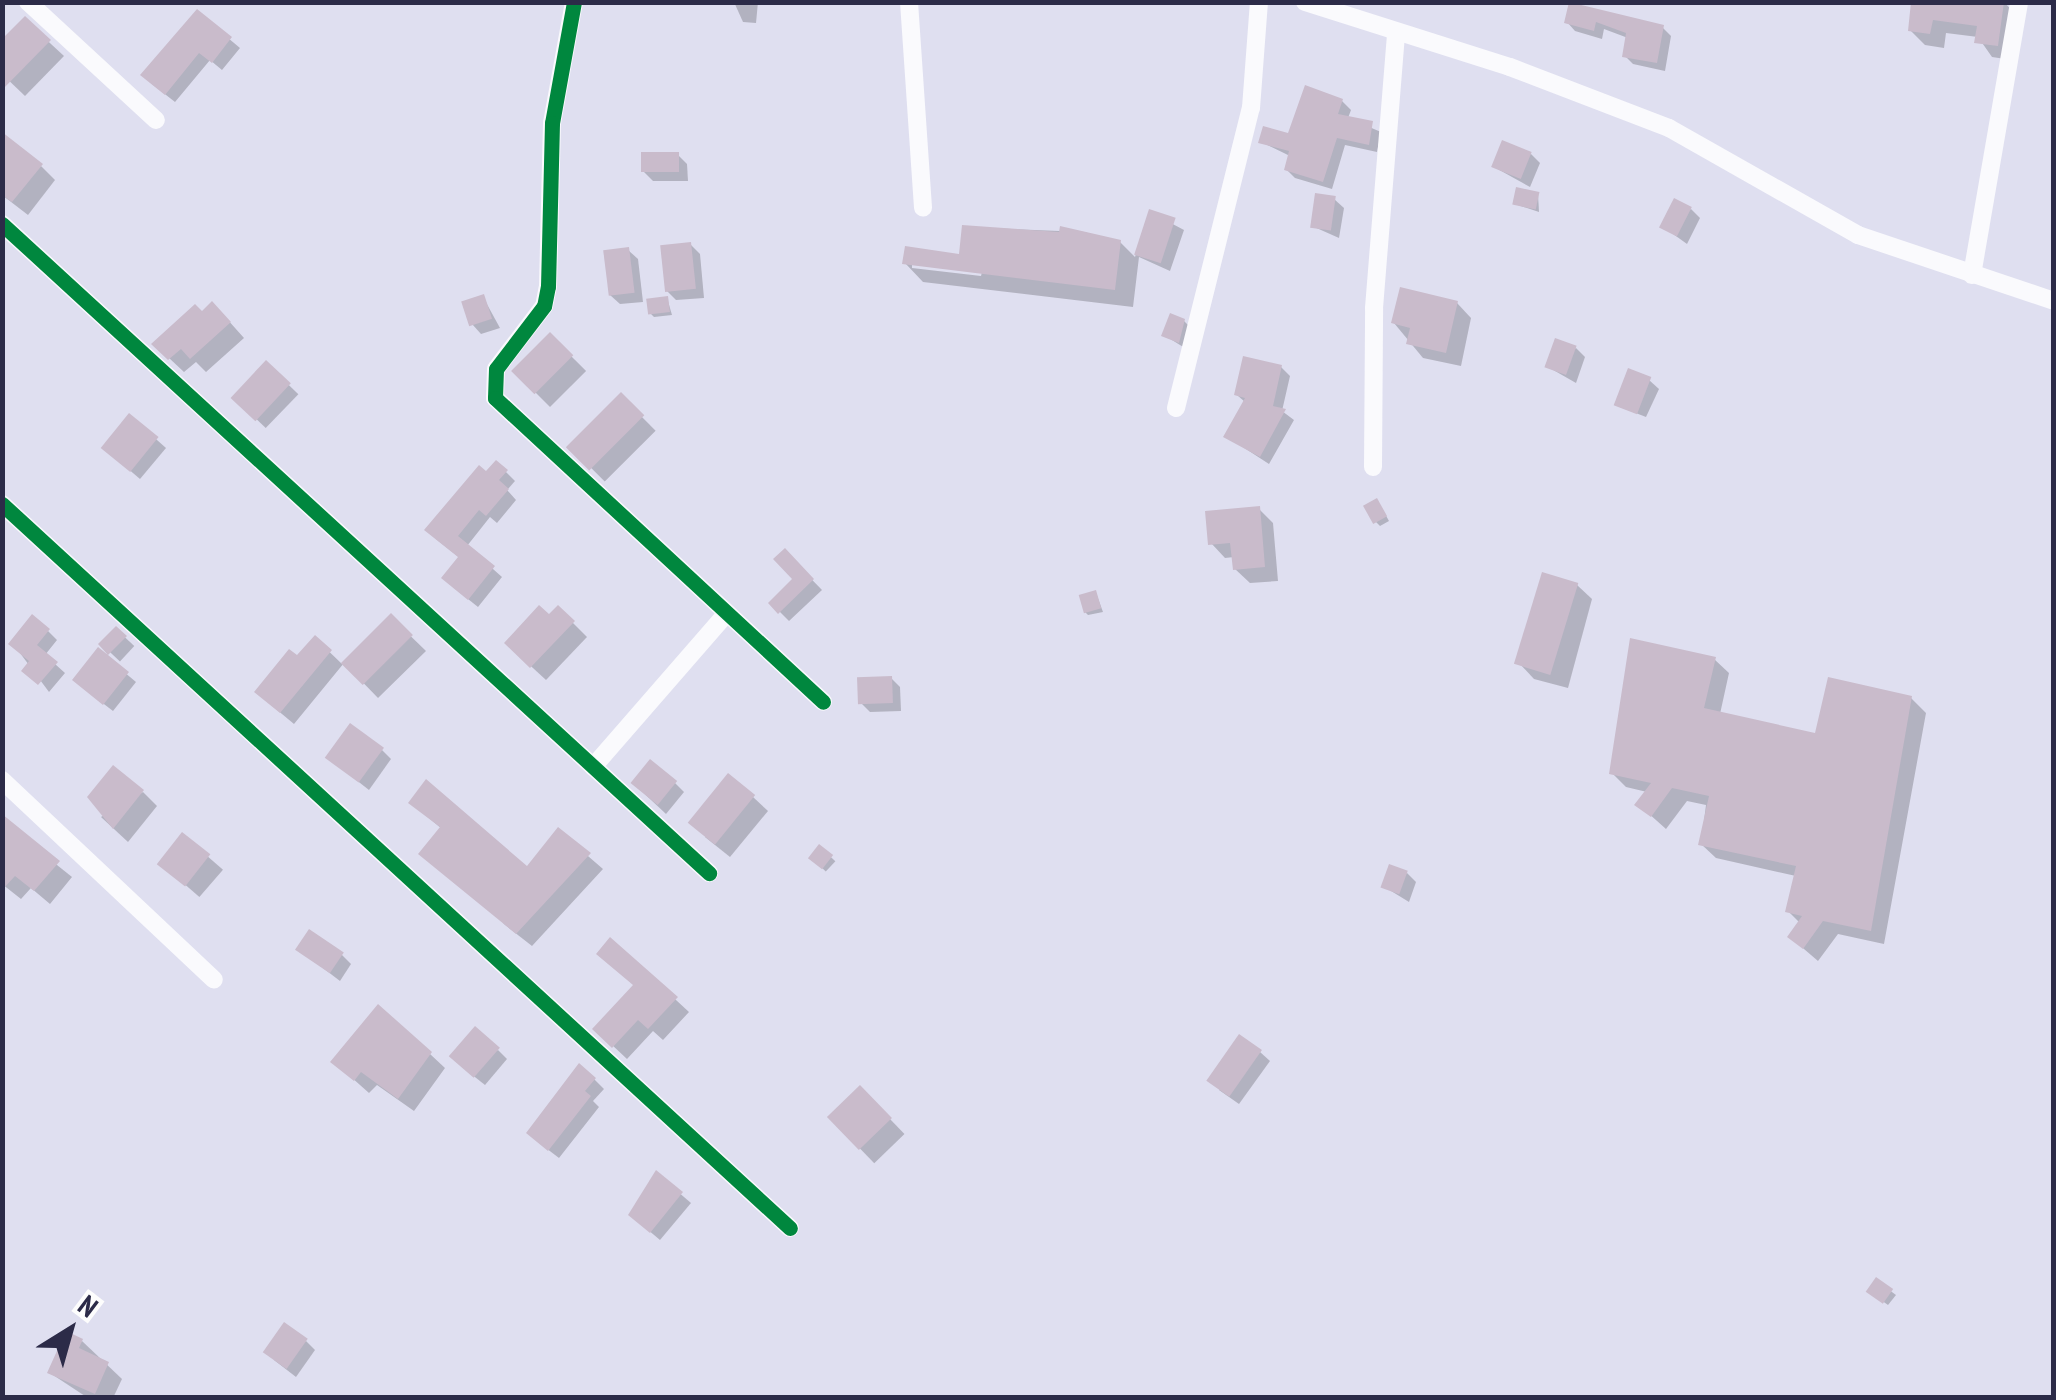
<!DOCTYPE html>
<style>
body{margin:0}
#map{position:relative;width:2056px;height:1400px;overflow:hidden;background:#dfdff0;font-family:"PT Sans Narrow",sans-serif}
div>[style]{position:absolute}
.shadow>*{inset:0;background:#0003;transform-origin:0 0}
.building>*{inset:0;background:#c9bbcb;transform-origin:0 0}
.minor>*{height:18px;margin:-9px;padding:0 9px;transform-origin:9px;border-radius:9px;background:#fafafd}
.cycleway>*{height:15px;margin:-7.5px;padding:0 7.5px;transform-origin:7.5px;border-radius:7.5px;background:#00873e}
span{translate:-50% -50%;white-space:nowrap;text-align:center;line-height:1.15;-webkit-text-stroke:10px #fdfdfd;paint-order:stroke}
.frame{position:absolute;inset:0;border:5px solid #2c2b48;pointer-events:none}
.north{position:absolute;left:20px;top:1280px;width:100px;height:100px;-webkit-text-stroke:8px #fdfdfd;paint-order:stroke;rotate:37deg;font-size:28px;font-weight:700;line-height:40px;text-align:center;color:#2c2b48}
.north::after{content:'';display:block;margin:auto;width:35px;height:45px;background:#2c2b48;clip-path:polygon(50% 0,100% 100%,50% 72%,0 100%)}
</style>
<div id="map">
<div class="shadow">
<i style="clip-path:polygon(734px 2px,758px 2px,756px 23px,743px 22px)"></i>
<i style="clip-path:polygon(1914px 2px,2004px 2px,2018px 17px,2012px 60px,1992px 57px,1978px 37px,1946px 33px,1944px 48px,1925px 45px,1910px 30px)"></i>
<i style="clip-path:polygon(1572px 4px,1663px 28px,1671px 36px,1665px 71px,1633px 64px,1625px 56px,1628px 38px,1604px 29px,1602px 39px,1575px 31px,1567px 22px)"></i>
<i style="clip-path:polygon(197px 12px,240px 48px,222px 70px,210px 60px,175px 102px,152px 84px)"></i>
<i style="clip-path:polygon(25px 20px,64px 56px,25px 96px,2px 74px)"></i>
<i style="clip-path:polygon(1342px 101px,1351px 110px,1348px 118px,1381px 132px,1377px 152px,1345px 145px,1332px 189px,1295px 178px,1286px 169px,1290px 156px,1261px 142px,1290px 136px)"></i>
<i style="clip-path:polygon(1531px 154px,1540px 163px,1530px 187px,1494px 167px)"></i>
<i style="clip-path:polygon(678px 155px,687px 164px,688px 181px,653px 181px,644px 172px)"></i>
<i style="clip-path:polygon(41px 166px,55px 180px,28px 215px,2px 195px)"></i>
<i style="clip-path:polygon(1538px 194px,1539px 212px,1515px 204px)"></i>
<i style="clip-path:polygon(1334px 199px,1344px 208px,1339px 238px,1312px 226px)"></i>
<i style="clip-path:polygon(1691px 209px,1700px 218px,1687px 244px,1662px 226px)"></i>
<i style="clip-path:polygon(evenodd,1150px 212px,1184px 230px,1170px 271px,1139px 257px,1133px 307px,923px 282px,905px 263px,961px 257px,964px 227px,1084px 232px,1120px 242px,1135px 257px,1150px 212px,912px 263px,982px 272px,981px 276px,912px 268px,912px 263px)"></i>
<i style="clip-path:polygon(690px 244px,700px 254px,704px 298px,676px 300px,667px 291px)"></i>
<i style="clip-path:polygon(628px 250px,638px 259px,643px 302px,620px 304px,610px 295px)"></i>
<i style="clip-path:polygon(483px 297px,500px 328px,481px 334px,472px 324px)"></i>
<i style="clip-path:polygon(667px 298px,672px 315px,654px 317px,650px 313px)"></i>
<i style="clip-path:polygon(1457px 303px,1471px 318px,1461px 366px,1423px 358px,1394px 323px)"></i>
<i style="clip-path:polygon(202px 314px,227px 319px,244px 338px,206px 372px,196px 362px,184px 372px,154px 344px)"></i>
<i style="clip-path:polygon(1184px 321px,1193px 330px,1188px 350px,1164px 335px)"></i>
<i style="left:550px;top:335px;width:51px;height:51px;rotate:45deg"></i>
<i style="clip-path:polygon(1576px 348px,1585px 357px,1576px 383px,1548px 367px)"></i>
<i style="left:266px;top:363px;width:45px;height:47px;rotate:44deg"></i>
<i style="clip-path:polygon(1281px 367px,1290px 376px,1282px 411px,1294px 420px,1269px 464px,1226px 436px,1245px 402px,1237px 395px)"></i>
<i style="clip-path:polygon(1649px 380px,1659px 389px,1646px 417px,1615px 405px)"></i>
<i style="left:621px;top:396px;width:49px;height:72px;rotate:45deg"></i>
<i style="clip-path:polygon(130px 416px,166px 448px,140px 479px,113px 456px)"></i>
<i style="clip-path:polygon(497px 463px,515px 481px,507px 490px,516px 500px,497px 523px,490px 517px,467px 546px,502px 577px,478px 607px,453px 587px,460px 558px,436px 539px)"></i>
<i style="clip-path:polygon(1380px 505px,1389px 521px,1380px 526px,1376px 522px)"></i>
<i style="clip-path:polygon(1259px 509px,1273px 523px,1278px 581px,1250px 583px,1235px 569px,1234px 557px,1225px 558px,1211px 543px)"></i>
<i style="clip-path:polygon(785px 552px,822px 590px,789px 621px,771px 603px,796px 579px)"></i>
<i style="clip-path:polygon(1577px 585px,1592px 599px,1568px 688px,1534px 679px,1520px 664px)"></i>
<i style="clip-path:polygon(1096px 593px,1103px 612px,1088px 615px,1084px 611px)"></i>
<i style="clip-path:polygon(558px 608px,587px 637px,546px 680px,521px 657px)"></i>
<i style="clip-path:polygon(391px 617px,426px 651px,378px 698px,344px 663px,294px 724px,270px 704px,315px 638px,342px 664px)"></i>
<i style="left:116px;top:629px;width:25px;height:21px;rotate:43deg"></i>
<i style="clip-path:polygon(48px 631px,57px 640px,45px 655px,65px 673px,49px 692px,20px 653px)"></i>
<i style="clip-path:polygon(99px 651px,136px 682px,113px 711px,83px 688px)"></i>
<i style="clip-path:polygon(1714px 659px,1729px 673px,1720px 714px,1817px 736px,1911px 698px,1926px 713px,1884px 944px,1838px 934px,1818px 961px,1790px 937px,1800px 923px,1788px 911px,1796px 876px,1716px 858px,1701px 844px,1706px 805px,1687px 801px,1666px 829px,1638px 804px,1647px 792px,1626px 787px,1612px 773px)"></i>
<i style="clip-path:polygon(891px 678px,900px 687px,901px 711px,870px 712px,861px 703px)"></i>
<i style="clip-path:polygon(382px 750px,391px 759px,369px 790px,328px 758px)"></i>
<i style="clip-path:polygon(633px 783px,675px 783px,684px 792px,666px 814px)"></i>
<i style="clip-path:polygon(143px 792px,157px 806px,128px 842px,101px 817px)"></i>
<i style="clip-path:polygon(753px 797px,768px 811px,730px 857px,705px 837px)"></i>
<i style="clip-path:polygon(411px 803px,527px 870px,559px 831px,603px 869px,532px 946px,504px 924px,442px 829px)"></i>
<i style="clip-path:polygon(2px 821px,72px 877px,50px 904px,31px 888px,21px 899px,2px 884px)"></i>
<i style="left:183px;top:835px;width:53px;height:36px;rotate:41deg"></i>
<i style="left:820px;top:847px;width:21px;height:14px;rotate:43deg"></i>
<i style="clip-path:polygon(1407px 873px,1416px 882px,1409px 902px,1383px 886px)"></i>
<i style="clip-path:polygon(611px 940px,689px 1012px,663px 1040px,653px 1031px,627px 1059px,595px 1029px,635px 986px)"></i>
<i style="clip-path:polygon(298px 949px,342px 955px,351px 964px,340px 981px)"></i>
<i style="clip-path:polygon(498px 1050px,507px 1059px,485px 1085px,461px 1066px)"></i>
<i style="clip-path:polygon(1260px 1052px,1270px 1061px,1239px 1104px,1219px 1090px)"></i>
<i style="clip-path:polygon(430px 1054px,445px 1068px,414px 1111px,377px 1085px,369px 1093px,333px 1061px)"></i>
<i style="clip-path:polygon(594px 1079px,604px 1089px,593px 1101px,599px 1107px,559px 1158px,538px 1142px)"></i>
<i style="left:860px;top:1088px;width:64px;height:42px;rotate:46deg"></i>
<i style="clip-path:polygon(656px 1173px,691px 1203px,660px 1240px,641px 1224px)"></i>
<i style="clip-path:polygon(1877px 1281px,1896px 1295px,1888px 1305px,1874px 1295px)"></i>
<i style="clip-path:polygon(82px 1341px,122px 1379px,113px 1398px,88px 1398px,50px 1373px)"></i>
<i style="clip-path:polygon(306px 1341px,315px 1350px,296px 1377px,274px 1360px)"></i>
</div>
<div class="building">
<i style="clip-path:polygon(1569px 2px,1664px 25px,1657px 63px,1622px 57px,1626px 33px,1596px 22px,1594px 31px,1564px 23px)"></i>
<i style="clip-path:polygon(1911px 2px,2004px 2px,1998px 46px,1974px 43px,1977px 26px,1933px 20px,1930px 34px,1908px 31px)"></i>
<i style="clip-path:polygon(197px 9px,232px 37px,212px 63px,199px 53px,165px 95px,140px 75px)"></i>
<i style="clip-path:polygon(25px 16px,51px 40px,2px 90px,2px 39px)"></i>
<i style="clip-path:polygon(1305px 85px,1343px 99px,1338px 114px,1373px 121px,1369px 145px,1337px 138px,1323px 182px,1284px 170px,1289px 151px,1258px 143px,1263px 126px,1288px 133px)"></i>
<i style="clip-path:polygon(2px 132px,43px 164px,12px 202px,2px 195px)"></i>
<i style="left:1502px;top:140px;width:32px;height:29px;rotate:22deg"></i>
<i style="left:679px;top:152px;width:20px;height:38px;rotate:90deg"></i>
<i style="left:1516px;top:187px;width:24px;height:18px;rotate:12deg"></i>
<i style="left:1315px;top:193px;width:21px;height:35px;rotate:8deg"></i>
<i style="left:1674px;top:198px;width:20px;height:33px;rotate:27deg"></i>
<i style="left:1149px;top:209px;width:28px;height:48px;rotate:18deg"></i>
<i style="clip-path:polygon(962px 225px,1059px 232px,1060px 226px,1121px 240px,1115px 290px,902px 264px,905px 246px,959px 254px)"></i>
<i style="left:691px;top:242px;width:47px;height:31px;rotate:84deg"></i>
<i style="left:629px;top:247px;width:46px;height:26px;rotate:83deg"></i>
<i style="clip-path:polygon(1400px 287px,1458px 301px,1446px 353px,1406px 344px,1410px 328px,1391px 323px)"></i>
<i style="left:484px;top:294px;width:26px;height:24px;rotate:72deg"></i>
<i style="left:668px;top:296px;width:16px;height:22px;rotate:83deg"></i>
<i style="clip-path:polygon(212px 301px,231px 322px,190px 359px,181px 349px,168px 360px,151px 344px,195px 304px,202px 311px)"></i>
<i style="clip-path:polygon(1170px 313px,1185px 319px,1179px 343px,1161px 336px)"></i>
<i style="left:550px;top:332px;width:33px;height:55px;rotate:45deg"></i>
<i style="left:1555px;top:338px;width:23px;height:31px;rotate:20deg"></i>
<i style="clip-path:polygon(1243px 356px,1282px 365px,1273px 406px,1286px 409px,1260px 457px,1223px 437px,1245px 398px,1234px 395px)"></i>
<i style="left:266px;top:360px;width:34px;height:52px;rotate:43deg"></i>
<i style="left:1628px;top:368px;width:25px;height:40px;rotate:21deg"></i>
<i style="left:621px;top:392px;width:33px;height:78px;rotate:45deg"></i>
<i style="left:129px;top:413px;width:38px;height:45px;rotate:39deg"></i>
<i style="clip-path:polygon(496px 460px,508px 470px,499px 480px,509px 489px,486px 516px,479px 510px,458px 536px,495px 566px,468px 600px,441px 578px,458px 557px,424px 530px,479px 465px,486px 471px)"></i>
<i style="left:1377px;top:498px;width:21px;height:16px;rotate:61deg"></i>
<i style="clip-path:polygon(1260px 506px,1265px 567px,1233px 570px,1230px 543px,1208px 545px,1205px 511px)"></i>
<i style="clip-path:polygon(785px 548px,814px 579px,778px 614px,768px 603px,792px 579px,773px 559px)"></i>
<i style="left:1542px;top:572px;width:38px;height:96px;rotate:17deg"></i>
<i style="left:1096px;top:590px;width:19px;height:18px;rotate:74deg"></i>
<i style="clip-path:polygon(539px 605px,549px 614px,558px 605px,575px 621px,530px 668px,504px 643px)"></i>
<i style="left:391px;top:613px;width:31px;height:71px;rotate:45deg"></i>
<i style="clip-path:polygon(32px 614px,50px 629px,37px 645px,58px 662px,38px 685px,21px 671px,29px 661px,8px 644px)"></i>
<i style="clip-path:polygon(116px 626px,127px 636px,108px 655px,129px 672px,103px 705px,72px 680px,98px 647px,108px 655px,98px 644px)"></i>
<i style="clip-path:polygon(315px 635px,332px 650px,280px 713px,254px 692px,289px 649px,297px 655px)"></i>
<i style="clip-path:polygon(1630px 638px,1716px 657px,1704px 708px,1815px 733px,1828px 677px,1912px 696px,1871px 931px,1823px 921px,1803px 949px,1787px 937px,1802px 916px,1785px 912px,1796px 866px,1698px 845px,1709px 796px,1672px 788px,1651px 817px,1634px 805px,1651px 783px,1609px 774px)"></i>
<i style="left:892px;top:676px;width:27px;height:35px;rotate:88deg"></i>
<i style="left:350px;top:723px;width:42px;height:43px;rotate:36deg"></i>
<i style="left:650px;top:759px;width:35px;height:31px;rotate:39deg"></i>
<i style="clip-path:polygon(113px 765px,144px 790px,113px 829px,87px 797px)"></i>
<i style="left:728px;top:773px;width:35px;height:64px;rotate:39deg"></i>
<i style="clip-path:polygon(426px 779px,527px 866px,558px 827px,591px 853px,516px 934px,418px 854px,440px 827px,408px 803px)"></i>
<i style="clip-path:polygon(2px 814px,60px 861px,34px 891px,15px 876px,2px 890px)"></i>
<i style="left:182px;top:832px;width:36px;height:41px;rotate:38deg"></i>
<i style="left:819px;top:844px;width:18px;height:18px;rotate:38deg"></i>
<i style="left:1389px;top:864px;width:20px;height:25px;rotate:20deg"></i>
<i style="left:309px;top:929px;width:42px;height:25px;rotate:34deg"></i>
<i style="clip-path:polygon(610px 937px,678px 997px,648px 1029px,638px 1020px,612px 1048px,592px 1029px,633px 985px,596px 954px)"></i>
<i style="clip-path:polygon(378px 1004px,432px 1052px,398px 1099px,361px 1072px,354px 1081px,330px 1062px)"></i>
<i style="left:475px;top:1026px;width:33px;height:40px;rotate:41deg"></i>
<i style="left:1239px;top:1034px;width:28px;height:57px;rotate:35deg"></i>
<i style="clip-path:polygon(579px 1063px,596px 1078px,585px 1091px,591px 1096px,548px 1151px,526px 1133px)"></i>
<i style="left:860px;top:1085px;width:46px;height:46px;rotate:46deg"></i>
<i style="clip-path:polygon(656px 1170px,683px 1192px,650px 1233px,628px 1215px)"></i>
<i style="left:1876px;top:1277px;width:21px;height:18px;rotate:35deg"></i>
<i style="left:284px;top:1322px;width:29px;height:37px;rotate:35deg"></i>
<i style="clip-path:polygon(66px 1331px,83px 1339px,79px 1348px,109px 1362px,95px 1394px,47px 1373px)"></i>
</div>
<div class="minor">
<i style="left:28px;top:2px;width:174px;rotate:42.7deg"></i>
<i style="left:574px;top:2px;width:123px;rotate:100.3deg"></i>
<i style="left:552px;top:123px;width:163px;rotate:91.4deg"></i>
<i style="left:548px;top:286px;width:20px;rotate:101deg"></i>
<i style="left:544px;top:306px;width:79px;rotate:127.3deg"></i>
<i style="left:496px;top:369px;width:29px;rotate:92deg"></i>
<i style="left:495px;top:398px;width:447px;rotate:42.8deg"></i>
<i style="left:909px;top:2px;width:206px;rotate:86.1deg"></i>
<i style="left:1305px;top:2px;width:215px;rotate:17.6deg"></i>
<i style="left:1510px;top:67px;width:170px;rotate:21deg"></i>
<i style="left:1669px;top:128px;width:217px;rotate:29.5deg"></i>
<i style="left:1858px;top:235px;width:207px;rotate:18.6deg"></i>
<i style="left:2px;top:224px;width:960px;rotate:42.55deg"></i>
<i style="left:1972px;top:275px;width:277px;rotate:-80.2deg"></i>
<i style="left:1176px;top:408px;width:309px;rotate:-76deg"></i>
<i style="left:1251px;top:108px;width:106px;rotate:-85.7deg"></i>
<i style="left:1373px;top:467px;width:159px;rotate:-89.6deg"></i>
<i style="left:1374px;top:308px;width:276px;rotate:-85.4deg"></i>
<i style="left:2px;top:504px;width:1070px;rotate:42.58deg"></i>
<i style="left:593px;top:767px;width:203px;rotate:-49deg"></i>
<i style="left:2px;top:780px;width:291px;rotate:43.3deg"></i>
</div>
<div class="cycleway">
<i style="left:574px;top:2px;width:123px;rotate:100.3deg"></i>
<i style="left:552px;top:123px;width:163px;rotate:91.4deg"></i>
<i style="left:548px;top:286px;width:20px;rotate:101deg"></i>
<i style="left:544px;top:306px;width:79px;rotate:127.3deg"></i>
<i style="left:496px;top:369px;width:29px;rotate:92deg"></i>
<i style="left:495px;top:398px;width:447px;rotate:42.8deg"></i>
<i style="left:2px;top:224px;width:960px;rotate:42.55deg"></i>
<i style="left:2px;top:504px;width:1070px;rotate:42.58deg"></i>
</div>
<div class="frame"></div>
<div class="north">N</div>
</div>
